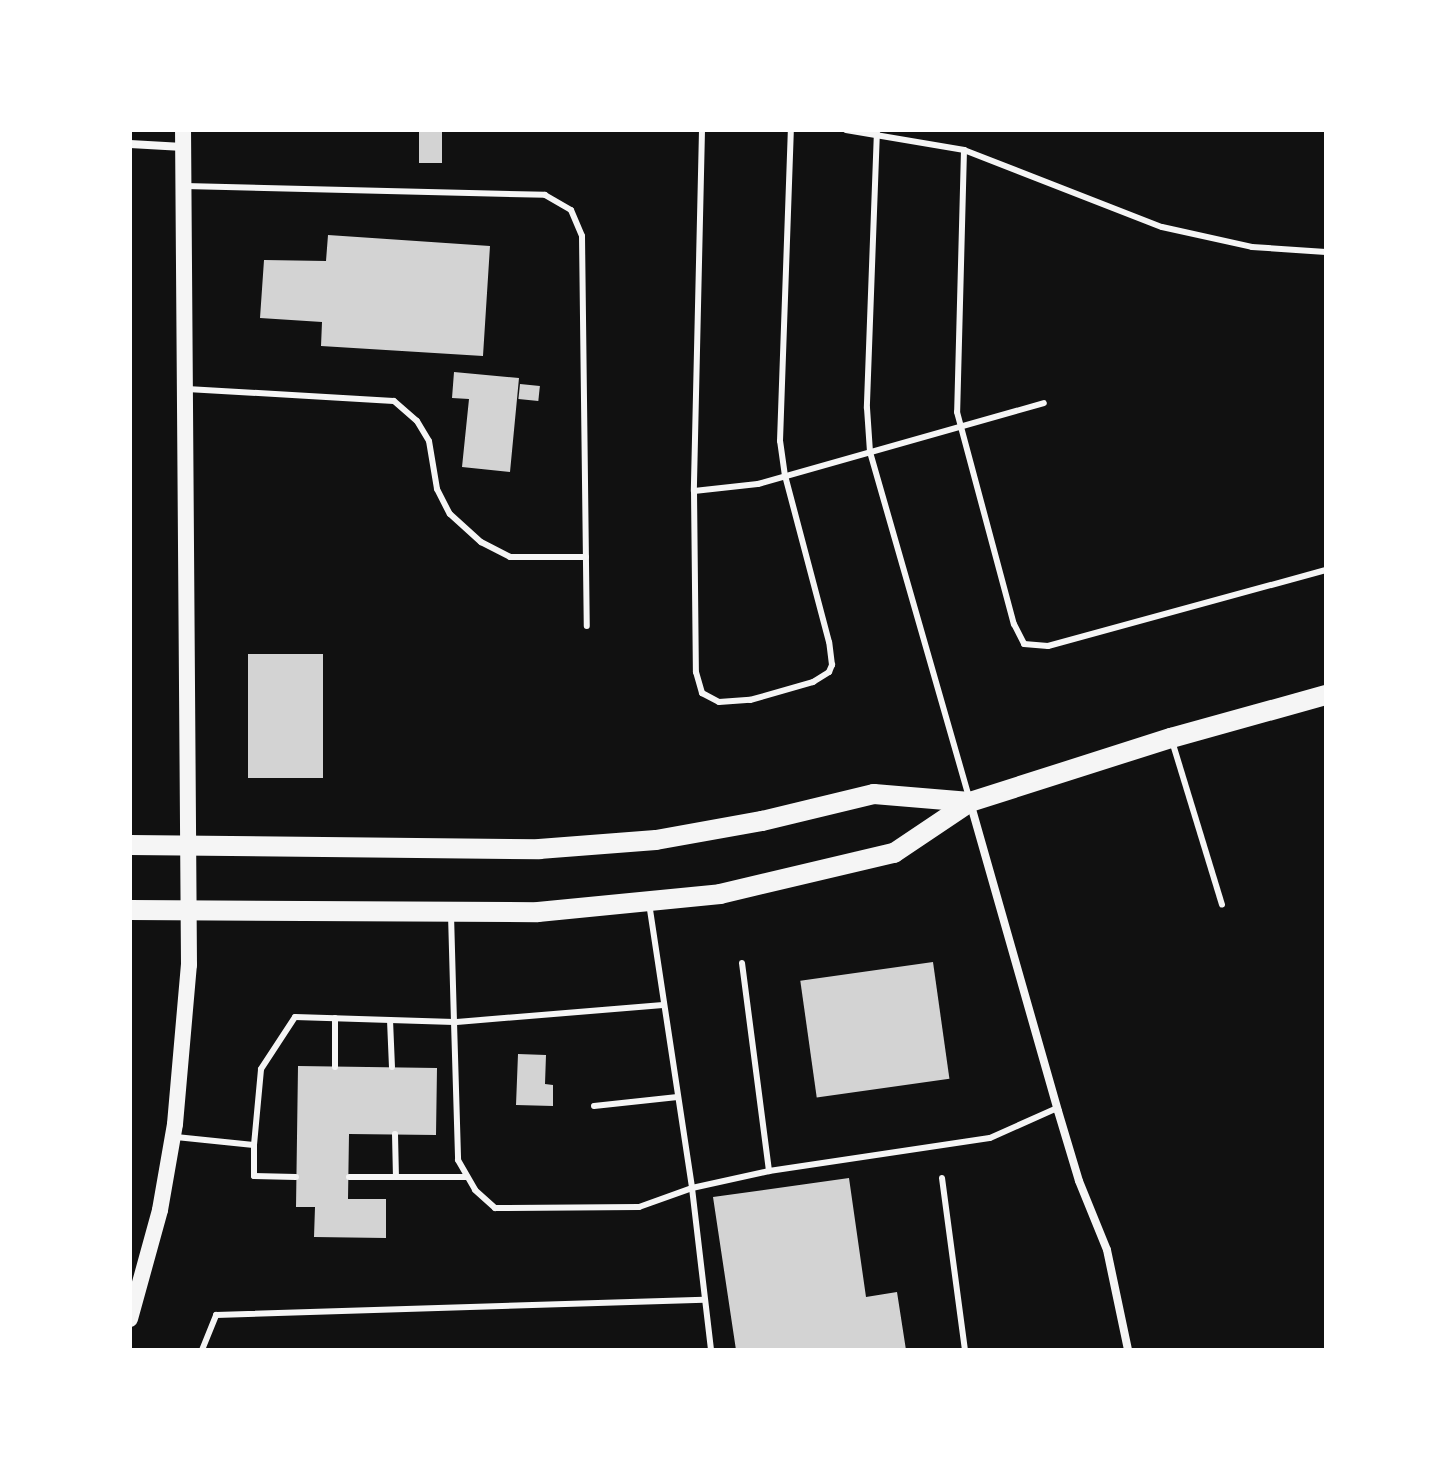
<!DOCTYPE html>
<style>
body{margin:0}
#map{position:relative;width:1456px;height:1480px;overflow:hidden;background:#111;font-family:"Roboto Serif",serif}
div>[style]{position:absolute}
.building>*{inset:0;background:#d3d3d3;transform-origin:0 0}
.service>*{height:6px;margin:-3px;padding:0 3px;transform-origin:3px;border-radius:3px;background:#f5f5f5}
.minor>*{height:8px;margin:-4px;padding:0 4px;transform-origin:4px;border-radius:4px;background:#f5f5f5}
.secondary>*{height:16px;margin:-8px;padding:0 8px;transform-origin:8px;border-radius:8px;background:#f5f5f5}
.primary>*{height:20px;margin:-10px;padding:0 10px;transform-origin:10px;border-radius:10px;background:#f5f5f5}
span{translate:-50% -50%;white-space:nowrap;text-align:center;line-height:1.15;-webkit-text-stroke:6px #fff;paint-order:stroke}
.frame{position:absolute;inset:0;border:132px solid #fff;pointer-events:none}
</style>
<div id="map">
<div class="building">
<i style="left:419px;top:130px;width:23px;height:33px"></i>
<i style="clip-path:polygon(328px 235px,490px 246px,483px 356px,321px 346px,322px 322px,260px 318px,264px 260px,326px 261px)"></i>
<i style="clip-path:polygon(454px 372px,519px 378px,510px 472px,462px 467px,469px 399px,452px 398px)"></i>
<i style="left:520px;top:384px;width:20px;height:15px;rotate:6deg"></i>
<i style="left:323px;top:654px;width:124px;height:75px;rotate:90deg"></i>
<i style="left:933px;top:962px;width:118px;height:134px;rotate:82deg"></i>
<i style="clip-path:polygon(518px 1054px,546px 1055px,545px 1084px,553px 1085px,553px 1106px,516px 1105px)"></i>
<i style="clip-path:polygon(298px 1066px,437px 1068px,436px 1135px,349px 1134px,348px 1199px,386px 1199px,386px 1238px,314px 1237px,315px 1207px,296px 1207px)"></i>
<i style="clip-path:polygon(849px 1178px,866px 1297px,897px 1292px,906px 1350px,736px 1350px,713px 1197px)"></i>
</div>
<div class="service">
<i style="left:702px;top:130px;width:361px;rotate:91.3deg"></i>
<i style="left:694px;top:491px;width:181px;rotate:89.4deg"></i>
<i style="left:696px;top:672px;width:22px;rotate:74deg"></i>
<i style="left:702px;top:693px;width:19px;rotate:28deg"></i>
<i style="left:719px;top:702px;width:31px;rotate:-4deg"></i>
<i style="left:750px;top:700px;width:66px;rotate:-15.9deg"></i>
<i style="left:813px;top:682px;width:19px;rotate:-32deg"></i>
<i style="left:829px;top:672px;width:8px;rotate:-67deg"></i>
<i style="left:832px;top:665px;width:23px;rotate:-97deg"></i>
<i style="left:829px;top:642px;width:172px;rotate:-104.8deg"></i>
<i style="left:785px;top:476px;width:35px;rotate:-98deg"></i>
<i style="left:780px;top:441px;width:311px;rotate:-88deg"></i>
<i style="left:846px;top:130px;width:120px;rotate:9.6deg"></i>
<i style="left:964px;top:150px;width:212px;rotate:21.3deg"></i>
<i style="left:1162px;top:227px;width:92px;rotate:12.5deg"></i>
<i style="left:1252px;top:247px;width:74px;rotate:3.9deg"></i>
<i style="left:877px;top:130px;width:278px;rotate:92.1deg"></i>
<i style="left:867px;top:408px;width:44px;rotate:86.1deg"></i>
<i style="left:870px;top:452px;width:360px;rotate:74deg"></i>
<i style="left:964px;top:150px;width:262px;rotate:91.5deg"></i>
<i style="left:957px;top:412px;width:220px;rotate:75deg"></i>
<i style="left:1014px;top:624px;width:22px;rotate:63deg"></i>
<i style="left:1024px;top:644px;width:24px;rotate:5deg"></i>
<i style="left:1048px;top:646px;width:288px;rotate:-15.3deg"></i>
<i style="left:185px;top:186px;width:360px;rotate:1.4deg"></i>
<i style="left:545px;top:195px;width:30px;rotate:30deg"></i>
<i style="left:571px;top:210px;width:28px;rotate:67deg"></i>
<i style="left:582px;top:236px;width:390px;rotate:89.3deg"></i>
<i style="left:187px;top:389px;width:207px;rotate:3.3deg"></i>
<i style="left:394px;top:401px;width:30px;rotate:41deg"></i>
<i style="left:417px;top:421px;width:23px;rotate:59deg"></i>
<i style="left:429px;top:441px;width:49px;rotate:80.5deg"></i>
<i style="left:437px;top:489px;width:28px;rotate:63deg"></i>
<i style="left:450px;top:514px;width:42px;rotate:42.1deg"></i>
<i style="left:481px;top:542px;width:33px;rotate:27deg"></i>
<i style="left:510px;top:557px;width:76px"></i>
<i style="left:694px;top:491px;width:64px;rotate:-6.2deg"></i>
<i style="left:758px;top:484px;width:297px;rotate:-15.8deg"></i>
<i style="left:1172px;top:741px;width:171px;rotate:73deg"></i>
<i style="left:649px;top:903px;width:288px;rotate:81.4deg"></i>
<i style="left:692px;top:1188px;width:163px;rotate:83.3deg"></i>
<i style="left:742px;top:963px;width:210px;rotate:82.6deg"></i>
<i style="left:663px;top:1005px;width:210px;rotate:175.3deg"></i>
<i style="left:454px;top:1022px;width:138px;rotate:88.3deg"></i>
<i style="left:458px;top:1160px;width:34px;rotate:60deg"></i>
<i style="left:475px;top:1190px;width:27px;rotate:42deg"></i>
<i style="left:495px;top:1208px;width:144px;rotate:-0.4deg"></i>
<i style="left:639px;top:1207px;width:56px;rotate:-19.7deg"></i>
<i style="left:692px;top:1188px;width:79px;rotate:-12.4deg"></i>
<i style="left:769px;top:1171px;width:223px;rotate:-8.5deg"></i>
<i style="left:990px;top:1138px;width:73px;rotate:-24.1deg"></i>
<i style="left:390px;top:1020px;width:47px;rotate:87.6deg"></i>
<i style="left:335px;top:1067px;width:49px;rotate:-90deg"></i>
<i style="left:594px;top:1106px;width:84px;rotate:-6.1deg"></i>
<i style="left:395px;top:1134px;width:43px;rotate:88.7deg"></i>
<i style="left:176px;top:1137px;width:78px;rotate:5.9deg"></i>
<i style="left:254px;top:1145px;width:76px;rotate:-84.7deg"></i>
<i style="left:261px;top:1069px;width:62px;rotate:-56.8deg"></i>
<i style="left:295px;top:1017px;width:159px;rotate:1.8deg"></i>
<i style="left:454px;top:1022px;width:105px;rotate:-91.6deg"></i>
<i style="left:254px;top:1145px;width:31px;rotate:90deg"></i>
<i style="left:254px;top:1176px;width:42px;rotate:1.4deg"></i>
<i style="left:349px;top:1177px;width:118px"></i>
<i style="left:942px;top:1178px;width:174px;rotate:82.4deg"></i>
<i style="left:202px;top:1350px;width:38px;rotate:-68deg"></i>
<i style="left:216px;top:1315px;width:488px;rotate:-1.8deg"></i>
</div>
<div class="minor">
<i style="left:130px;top:144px;width:53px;rotate:3.2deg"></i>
<i style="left:970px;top:802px;width:321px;rotate:74.1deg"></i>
<i style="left:1058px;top:1111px;width:73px;rotate:73.3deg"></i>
<i style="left:1079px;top:1181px;width:74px;rotate:67.9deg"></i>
<i style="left:1107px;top:1250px;width:102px;rotate:78.1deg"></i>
</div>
<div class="secondary">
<i style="left:130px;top:1319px;width:113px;rotate:-74.6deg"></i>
<i style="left:160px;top:1210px;width:87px;rotate:-80.1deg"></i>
<i style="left:175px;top:1124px;width:160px;rotate:-85deg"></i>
<i style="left:189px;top:965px;width:835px;rotate:-90.41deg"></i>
</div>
<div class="primary">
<i style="left:130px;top:845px;width:409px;rotate:0.6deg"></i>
<i style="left:539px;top:849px;width:117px;rotate:-4.4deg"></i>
<i style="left:656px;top:840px;width:108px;rotate:-10.2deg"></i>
<i style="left:762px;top:821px;width:115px;rotate:-13.6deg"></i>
<i style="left:874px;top:794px;width:96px;rotate:4.8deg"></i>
<i style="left:130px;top:910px;width:408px;rotate:0.3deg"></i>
<i style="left:538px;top:912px;width:183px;rotate:-5.6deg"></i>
<i style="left:720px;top:894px;width:179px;rotate:-13.3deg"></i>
<i style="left:894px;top:853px;width:92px;rotate:-33.9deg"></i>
<i style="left:970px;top:802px;width:211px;rotate:-17.7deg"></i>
<i style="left:1171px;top:738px;width:161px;rotate:-15.5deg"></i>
</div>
<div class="frame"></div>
</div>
